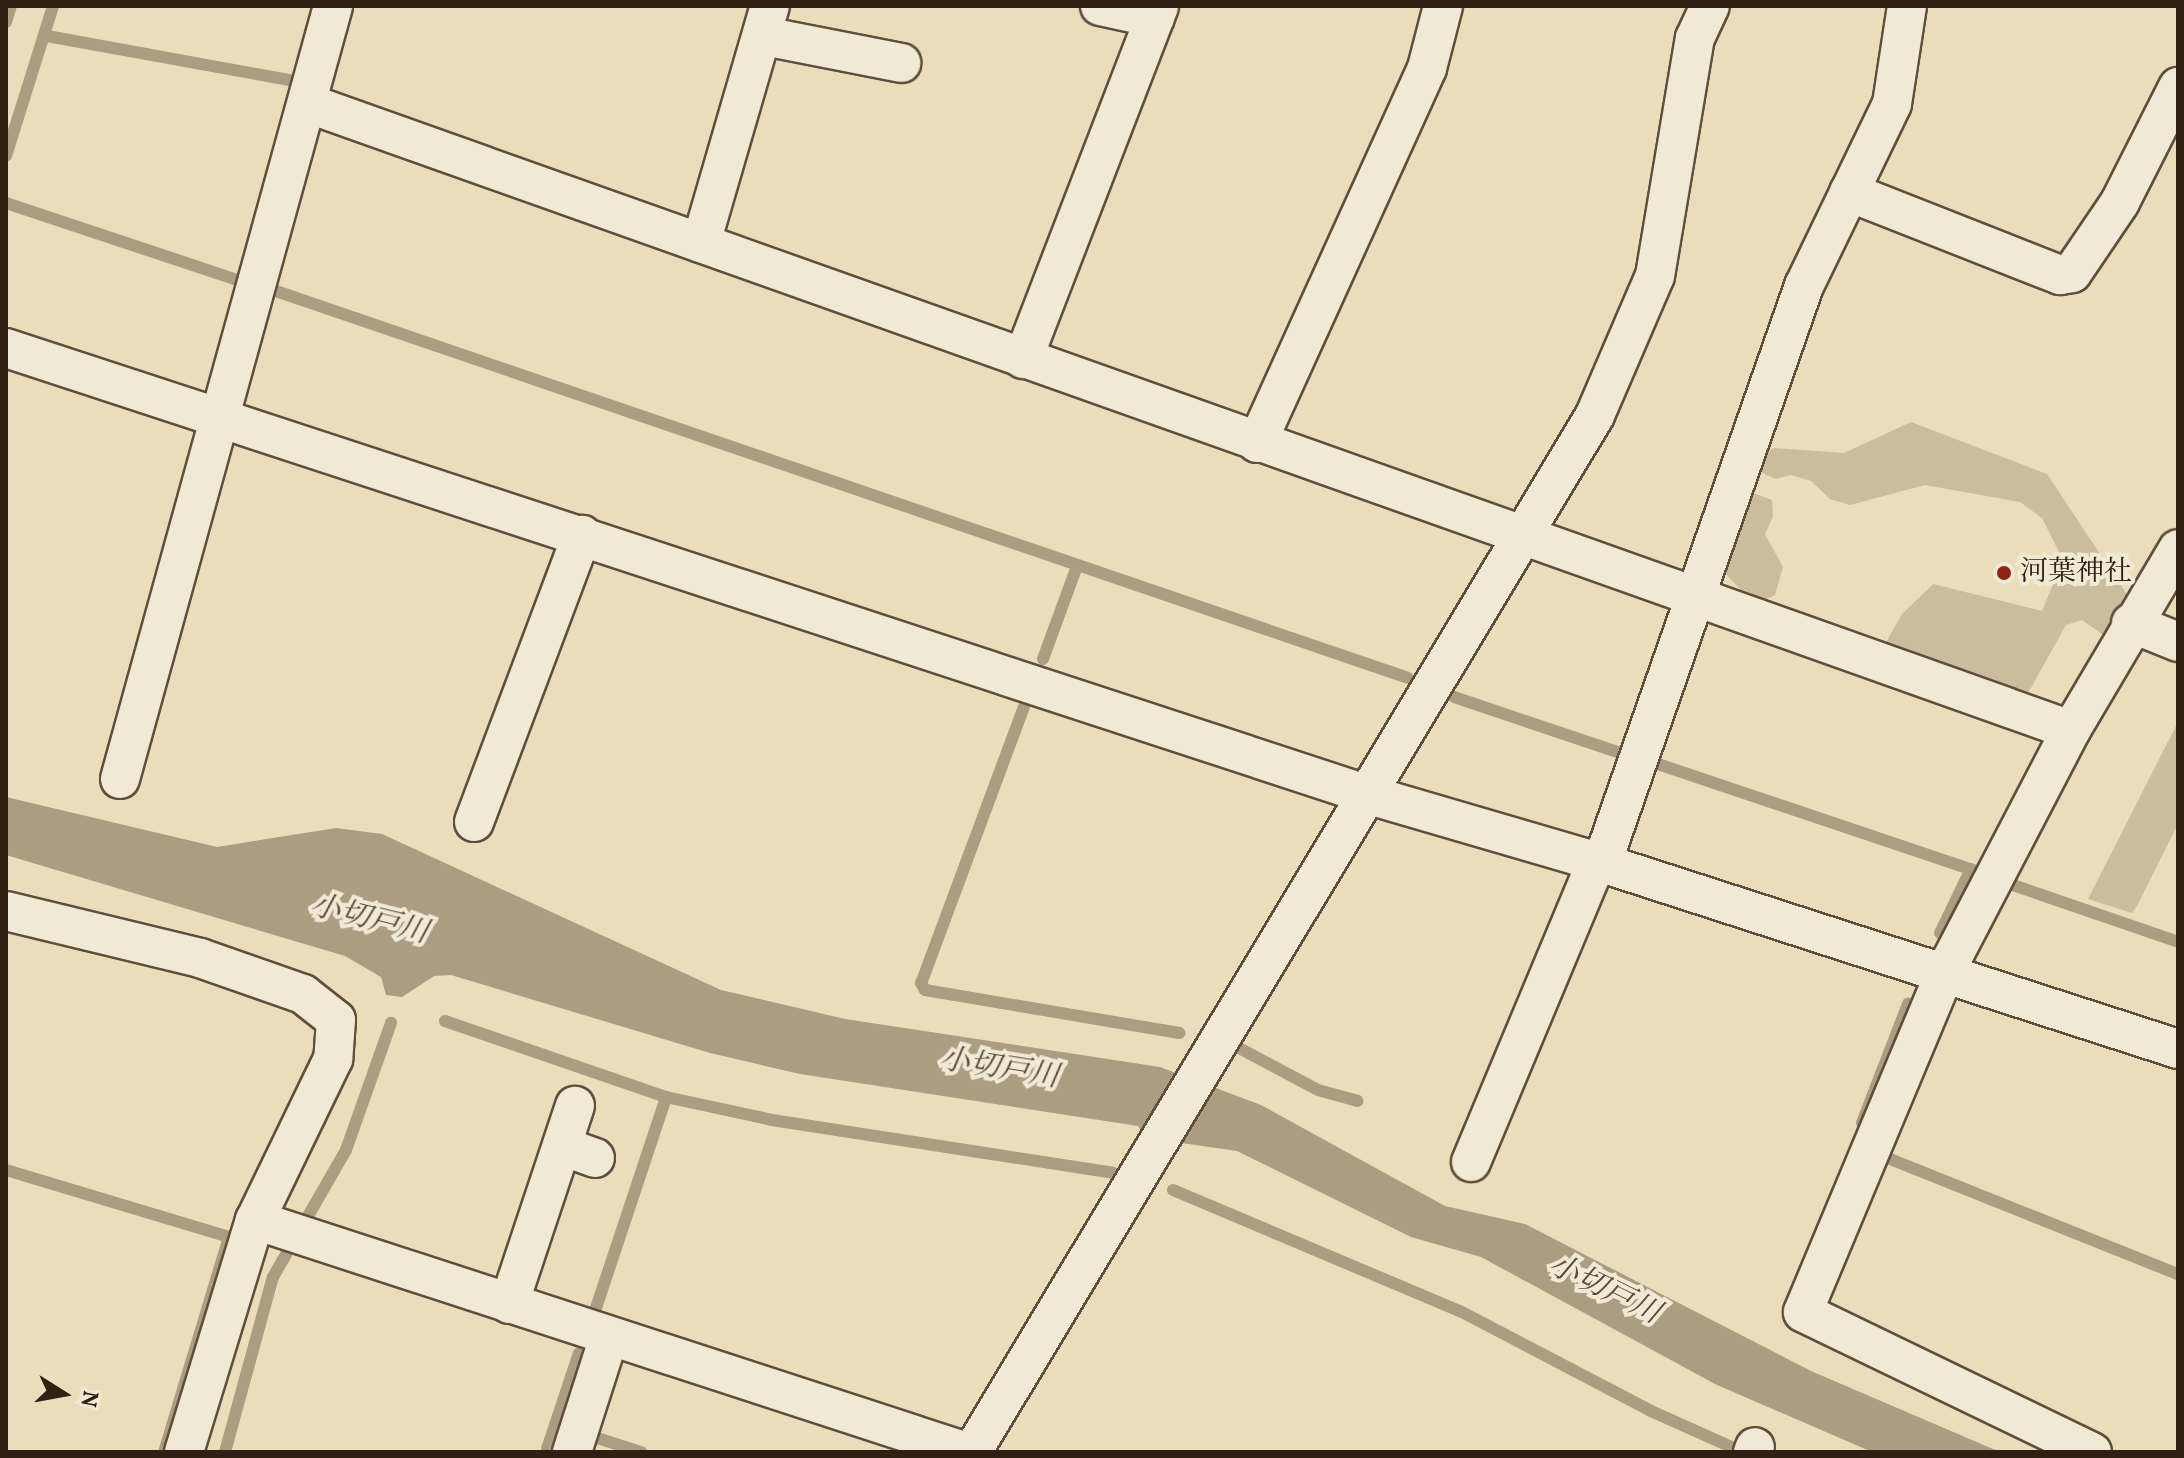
<!DOCTYPE html>
<meta charset="utf-8">
<style>
body{margin:0}
#map{position:relative;width:2184px;height:1458px;overflow:hidden;background:#e9ddbb;font-family:Vollkorn,"Noto Serif JP",serif}
div>[style]{position:absolute}
.green>*{inset:0;background:#cabd9e}
.water>*{inset:0;background:#aa9d81}
.stream>*{height:12px;margin:-6px;padding:0 6px;transform-origin:6px;border-radius:6px;background:#aa9d81}
.roads{filter:drop-shadow(2px 0 #5e4f3c) drop-shadow(-2px 0 #5e4f3c) drop-shadow(0 2px #5e4f3c) drop-shadow(0 -2px #5e4f3c)}
.minor>*{height:38px;margin:-19px;padding:0 19px;transform-origin:19px;border-radius:19px;background:#f1e9d3}
.dots>*{width:22px;height:22px;translate:-50% -50%;box-sizing:border-box;border:4px solid #f1e9d3;border-radius:50%}
span{translate:-50% -50%;white-space:nowrap;text-align:center;line-height:1.15;-webkit-text-stroke:8px #f1e9d3;paint-order:stroke}
.poi-label{font-size:28px;color:#302011}
.left{translate:0 -50%;text-align:left}
.water-label{font-size:30px;color:#5b4c38;font-style:italic}
.frame{position:absolute;inset:0;border:8px solid #302011;pointer-events:none}
.north{position:absolute;left:24px;top:1354px;width:80px;height:80px;-webkit-text-stroke:6px #f1e9d3;paint-order:stroke;rotate:101deg;font-size:22px;font-weight:700;line-height:32px;text-align:center;color:#302011}
.north::after{content:'';display:block;margin:auto;width:28px;height:36px;background:#302011;clip-path:polygon(50% 0,100% 100%,50% 72%,0 100%)}
</style>
<div id="map">
<div class="green">
<i style="clip-path:polygon(1911px 422px,2047px 474px,2128px 596px,2106px 637px,2082px 620px,2066px 625px,2027px 695px,1881px 651px,1902px 614px,1933px 584px,2042px 611px,2063px 560px,2042px 518px,2020px 502px,1925px 485px,1850px 505px,1830px 499px,1811px 481px,1791px 475px,1775px 479px,1759px 471px,1758px 459px,1774px 448px,1844px 453px)"></i>
<i style="clip-path:polygon(1742px 489px,1772px 500px,1773px 517px,1765px 534px,1783px 567px,1775px 595px,1764px 600px,1743px 592px,1721px 569px)"></i>
<i style="clip-path:polygon(2178px 722px,2178px 824px,2138px 904px,2132px 913px,2088px 899px)"></i>
</div>
<div class="water">
<i style="clip-path:polygon(6px 797px,217px 847px,336px 828px,382px 834px,721px 990px,845px 1019px,1160px 1067px,1261px 1105px,1445px 1206px,1525px 1224px,1811px 1371px,2000px 1452px,1872px 1452px,1715px 1384px,1481px 1257px,1411px 1237px,1237px 1151px,1147px 1138px,1138px 1126px,800px 1074px,710px 1053px,451px 975px,434px 976px,402px 997px,386px 995px,381px 977px,345px 956px,6px 855px)"></i>
</div>
<div class="stream">
<i style="left:6px;top:22px;width:17px;rotate:-73deg"></i>
<i style="left:47px;top:36px;width:247px;rotate:10.3deg"></i>
<i style="left:6px;top:156px;width:157px;rotate:-72.6deg"></i>
<i style="left:6px;top:203px;width:241px;rotate:18.4deg"></i>
<i style="left:273px;top:290px;width:1199px;rotate:18.87deg"></i>
<i style="left:1043px;top:659px;width:99px;rotate:-69.9deg"></i>
<i style="left:1454px;top:697px;width:182px;rotate:18.6deg"></i>
<i style="left:1025px;top:704px;width:298px;rotate:110.4deg"></i>
<i style="left:921px;top:983px;width:8px;rotate:60deg"></i>
<i style="left:925px;top:990px;width:258px;rotate:9.6deg"></i>
<i style="left:1655px;top:763px;width:339px;rotate:18.6deg"></i>
<i style="left:2010px;top:884px;width:178px;rotate:19deg"></i>
<i style="left:1940px;top:933px;width:71px;rotate:-64.2deg"></i>
<i style="left:445px;top:1021px;width:234px;rotate:19deg"></i>
<i style="left:666px;top:1097px;width:108px;rotate:12.2deg"></i>
<i style="left:772px;top:1120px;width:345px;rotate:8.8deg"></i>
<i style="left:1239px;top:1048px;width:89px;rotate:28deg"></i>
<i style="left:1318px;top:1090px;width:41px;rotate:15.4deg"></i>
<i style="left:1862px;top:1123px;width:128px;rotate:-68.9deg"></i>
<i style="left:1890px;top:1159px;width:310px;rotate:21.8deg"></i>
<i style="left:6px;top:1170px;width:233px;rotate:16.7deg"></i>
<i style="left:229px;top:1237px;width:225px;rotate:106.8deg"></i>
<i style="left:1173px;top:1190px;width:311px;rotate:22.9deg"></i>
<i style="left:1460px;top:1311px;width:216px;rotate:27.6deg"></i>
<i style="left:1651px;top:1411px;width:93px;rotate:24.1deg"></i>
<i style="left:596px;top:1308px;width:222px;rotate:-71.6deg"></i>
<i style="left:588px;top:1435px;width:56px;rotate:17.8deg"></i>
<i style="left:547px;top:1449px;width:101px;rotate:-71.6deg"></i>
<i style="left:225px;top:1452px;width:181px;rotate:-74.7deg"></i>
<i style="left:273px;top:1277px;width:146px;rotate:-60.1deg"></i>
<i style="left:346px;top:1150px;width:135px;rotate:-70.5deg"></i>
</div>
<div class="roads">
<div class="minor">
<i style="left:1100px;top:6px;width:56px;rotate:12.3deg"></i>
<i style="left:764px;top:36px;width:140px;rotate:11.1deg"></i>
<i style="left:307px;top:103px;width:1872px;rotate:19.57deg"></i>
<i style="left:1849px;top:192px;width:227px;rotate:21.5deg"></i>
<i style="left:2060px;top:275px;width:12px;rotate:-9deg"></i>
<i style="left:2072px;top:273px;width:86px;rotate:-55.9deg"></i>
<i style="left:2120px;top:202px;width:129px;rotate:-63.2deg"></i>
<i style="left:701px;top:243px;width:247px;rotate:-73.8deg"></i>
<i style="left:6px;top:348px;width:1431px;rotate:18.16deg"></i>
<i style="left:1366px;top:794px;width:246px;rotate:16.3deg"></i>
<i style="left:1602px;top:863px;width:605px;rotate:17.9deg"></i>
<i style="left:1023px;top:359px;width:378px;rotate:-68.9deg"></i>
<i style="left:1257px;top:443px;width:412px;rotate:-65.6deg"></i>
<i style="left:1427px;top:68px;width:64px;rotate:-75.5deg"></i>
<i style="left:2131px;top:623px;width:51px;rotate:22deg"></i>
<i style="left:120px;top:779px;width:802px;rotate:-74.59deg"></i>
<i style="left:474px;top:822px;width:307px;rotate:-69.4deg"></i>
<i style="left:1602px;top:863px;width:611px;rotate:-70.71deg"></i>
<i style="left:1804px;top:286px;width:202px;rotate:-64.2deg"></i>
<i style="left:1892px;top:104px;width:99px;rotate:-81.3deg"></i>
<i style="left:6px;top:911px;width:200px;rotate:13.6deg"></i>
<i style="left:200px;top:958px;width:109px;rotate:19.3deg"></i>
<i style="left:303px;top:994px;width:42px;rotate:38.2deg"></i>
<i style="left:336px;top:1020px;width:39px;rotate:94deg"></i>
<i style="left:333px;top:1059px;width:179px;rotate:115.8deg"></i>
<i style="left:562px;top:1146px;width:35px;rotate:20deg"></i>
<i style="left:1471px;top:1162px;width:326px;rotate:-67.3deg"></i>
<i style="left:509px;top:1304px;width:209px;rotate:-71.6deg"></i>
<i style="left:184px;top:1452px;width:243px;rotate:-73deg"></i>
<i style="left:255px;top:1220px;width:749px;rotate:18.05deg"></i>
<i style="left:572px;top:1452px;width:121px;rotate:-72.2deg"></i>
<i style="left:972px;top:1452px;width:1210px;rotate:-59deg"></i>
<i style="left:1595px;top:415px;width:151px;rotate:-66.7deg"></i>
<i style="left:1655px;top:276px;width:241px;rotate:-80.5deg"></i>
<i style="left:1695px;top:38px;width:35px;rotate:-65deg"></i>
<i style="left:1753px;top:1452px;width:5px;rotate:-68deg"></i>
<i style="left:2092px;top:1452px;width:321px;rotate:-154.2deg"></i>
<i style="left:1803px;top:1312px;width:368px;rotate:-67.3deg"></i>
<i style="left:1945px;top:972px;width:273px;rotate:-62.5deg"></i>
<i style="left:2071px;top:730px;width:210px;rotate:-59.4deg"></i>
</div>
</div>
<div class="dots">
<i style="left:2004px;top:573px;background:#8f2418"></i>
</div>
<div class="poi-label">
<span class="left" style="left:2020px;top:573px">河葉神社</span>
</div>
<div class="water-label">
<span style="left:369px;top:920px;rotate:14deg">小切戸川</span>
<span style="left:999px;top:1069px;rotate:9deg">小切戸川</span>
<span style="left:1604px;top:1290px;rotate:26deg">小切戸川</span>
</div>
<div class="frame"></div>
<div class="north">N</div>
</div>
